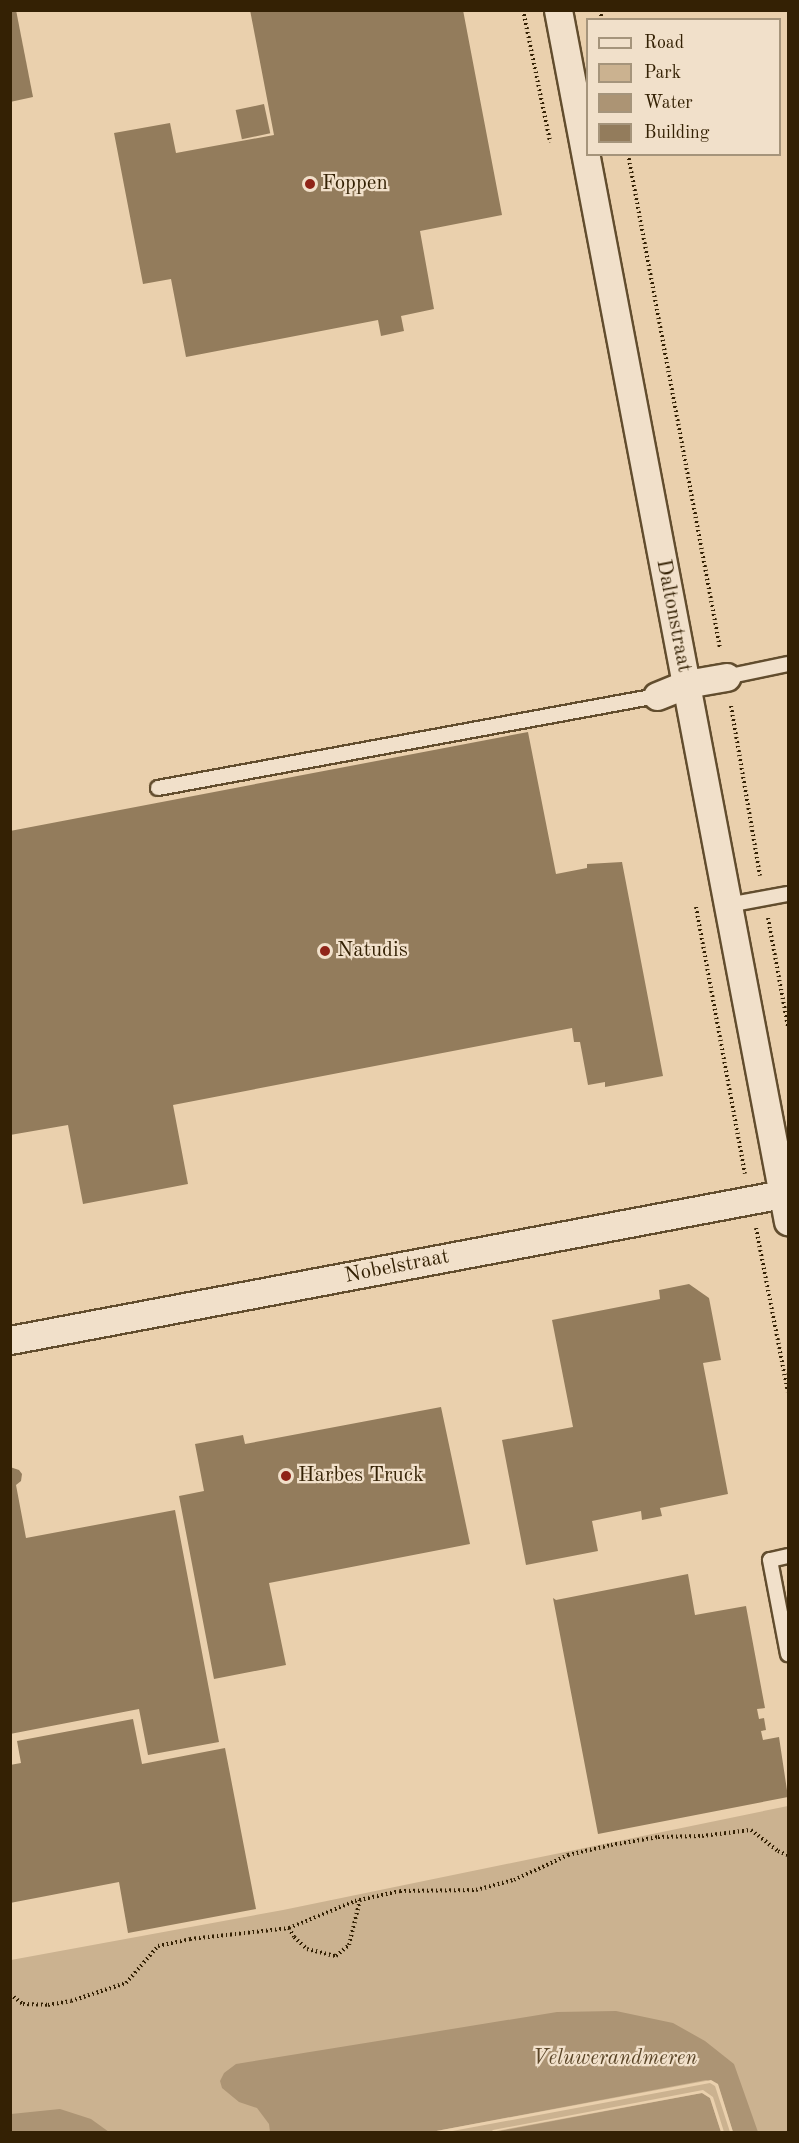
<!DOCTYPE html>
<style>
body{margin:0}
#map{position:relative;width:799px;height:2143px;overflow:hidden;background:#ead0ad;font-family:"Old Standard TT",serif}
div>[style]{position:absolute}
.green>*{inset:0;background:#cbb290}
.water>*{inset:0;background:#ac9474}
.pier>*{inset:0;background:#ead0ad}
.building>*{inset:0;background:#937c5c;transform-origin:0 0}
.path>*{height:4px;margin-top:-2px;transform-origin:0;background:repeating-linear-gradient(90deg,#342104 0 1.5px,transparent 0 4.5px)}
.roads{filter:drop-shadow(2px 0 #624d2e) drop-shadow(-2px 0 #624d2e) drop-shadow(0 2px #624d2e) drop-shadow(0 -2px #624d2e)}
.service>*{height:14px;margin:-7px;padding:0 7px;transform-origin:7px;border-radius:7px;background:#f1e0ca}
.minor>*{height:27px;margin:-13.5px;padding:0 13.5px;transform-origin:13.5px;border-radius:13.5px;background:#f1e0ca}
.dots>*{width:16px;height:16px;translate:-50% -50%;box-sizing:border-box;border:3px solid #f1e0ca;border-radius:50%}
span{translate:-50% -50%;white-space:nowrap;text-align:center;line-height:1.15;-webkit-text-stroke:4.5px #f1e0ca;paint-order:stroke}
.poi-label{font-size:21px;color:#342104}
.left{translate:0 -50%;text-align:left}
.street-label{font-size:21px;color:#342104}
.park-label{font-size:21px;color:#5a4527;font-style:italic}
.frame{position:absolute;inset:0;border:12px solid #342104;pointer-events:none}
.legend{position:absolute;left:586px;top:18px;width:195px;height:138px;box-sizing:border-box;background:#f1e0ca;border:2px solid #a5947b;margin:0;padding:8px 10px;list-style:none;font-size:18px;color:#342104}
.legend li{display:flex;align-items:center;gap:12px;height:30px}
.legend b{width:30px;border:2px solid #a5947b}
</style>
<div id="map">
<div class="green">
<i style="clip-path:polygon(788px 1806px,788px 2132px,11px 2132px,11px 1960px,283px 1910px)"></i>
</div>
<div class="water">
<i style="clip-path:polygon(616px 2011px,673px 2023px,705px 2041px,734px 2064px,758px 2132px,733px 2132px,718px 2085px,706px 2080px,431px 2132px,270px 2132px,269px 2124px,257px 2108px,239px 2102px,222px 2088px,220px 2081px,224px 2073px,236px 2064px,557px 2012px)"></i>
<i style="clip-path:polygon(702px 2093px,710px 2098px,721px 2132px,494px 2132px)"></i>
<i style="clip-path:polygon(60px 2109px,91px 2119px,109px 2132px,11px 2132px,11px 2114px)"></i>
</div>
<div class="pier">
<i style="clip-path:polygon(711px 2080px,718px 2084px,733px 2132px,730px 2132px,715px 2086px,710px 2083px,447px 2132px,431px 2132px)"></i>
<i style="clip-path:polygon(703px 2090px,713px 2097px,724px 2132px,721px 2132px,710px 2098px,702px 2093px,491px 2132px,493px 2130px)"></i>
</div>
<div class="building">
<i style="clip-path:polygon(10px 10px,16px 10px,33px 97px,10px 102px)"></i>
<i style="clip-path:polygon(250px 10px,463px 10px,502px 215px,420px 231px,434px 309px,401px 316px,404px 331px,381px 336px,378px 320px,186px 357px,171px 279px,143px 284px,114px 133px,170px 123px,176px 153px,274px 135px)"></i>
<i style="left:264px;top:104px;width:30px;height:29px;rotate:78deg"></i>
<i style="clip-path:polygon(528px 732px,556px 874px,587px 868px,587px 864px,622px 862px,663px 1076px,605px 1087px,605px 1082px,588px 1085px,580px 1042px,574px 1042px,572px 1028px,173px 1105px,188px 1184px,83px 1204px,68px 1125px,10px 1135px,10px 831px)"></i>
<i style="clip-path:polygon(689px 1284px,709px 1298px,721px 1360px,703px 1363px,728px 1494px,660px 1508px,662px 1516px,642px 1520px,641px 1511px,592px 1521px,598px 1551px,526px 1565px,502px 1440px,573px 1427px,552px 1320px,660px 1299px,659px 1290px)"></i>
<i style="clip-path:polygon(441px 1407px,470px 1544px,269px 1583px,286px 1665px,214px 1679px,179px 1496px,204px 1491px,195px 1444px,243px 1435px,245px 1444px)"></i>
<i style="clip-path:polygon(10px 1467px,19px 1470px,22px 1474px,21px 1481px,16px 1485px,26px 1538px,175px 1510px,219px 1742px,148px 1755px,139px 1709px,10px 1734px)"></i>
<i style="clip-path:polygon(688px 1574px,695px 1615px,746px 1606px,765px 1708px,757px 1709px,759px 1719px,764px 1718px,766px 1730px,761px 1731px,763px 1740px,779px 1737px,788px 1797px,598px 1834px,553px 1598px,556px 1600px)"></i>
<i style="clip-path:polygon(133px 1719px,142px 1764px,225px 1748px,256px 1909px,128px 1933px,119px 1882px,10px 1903px,10px 1765px,21px 1763px,17px 1741px)"></i>
</div>
<div class="path">
<i style="left:523px;top:10px;width:135px;rotate:78.4deg"></i>
<i style="left:600px;top:10px;width:10px;rotate:79deg"></i>
<i style="left:628px;top:154px;width:502px;rotate:79.45deg"></i>
<i style="left:731px;top:706px;width:172px;rotate:80.3deg"></i>
<i style="left:696px;top:907px;width:271px;rotate:79.6deg"></i>
<i style="left:768px;top:918px;width:111px;rotate:79.6deg"></i>
<i style="left:756px;top:1228px;width:167px;rotate:79deg"></i>
<i style="left:289px;top:1928px;width:10px;rotate:61deg"></i>
<i style="left:294px;top:1937px;width:18px;rotate:43deg"></i>
<i style="left:307px;top:1949px;width:30px;rotate:14deg"></i>
<i style="left:336px;top:1956px;width:17px;rotate:-40deg"></i>
<i style="left:349px;top:1945px;width:46px;rotate:-76.3deg"></i>
<i style="left:10px;top:1994px;width:16px;rotate:38deg"></i>
<i style="left:23px;top:2004px;width:25px;rotate:2deg"></i>
<i style="left:48px;top:2005px;width:23px;rotate:-10deg"></i>
<i style="left:71px;top:2001px;width:58px;rotate:-18.1deg"></i>
<i style="left:126px;top:1983px;width:49px;rotate:-49.1deg"></i>
<i style="left:158px;top:1946px;width:33px;rotate:-12deg"></i>
<i style="left:190px;top:1939px;width:100px;rotate:-6.3deg"></i>
<i style="left:289px;top:1928px;width:71px;rotate:-22.2deg"></i>
<i style="left:355px;top:1901px;width:46px;rotate:-12.5deg"></i>
<i style="left:400px;top:1891px;width:76px;rotate:-0.8deg"></i>
<i style="left:476px;top:1890px;width:39px;rotate:-15deg"></i>
<i style="left:514px;top:1880px;width:60px;rotate:-24.8deg"></i>
<i style="left:568px;top:1855px;width:44px;rotate:-13.1deg"></i>
<i style="left:611px;top:1845px;width:48px;rotate:-9.7deg"></i>
<i style="left:658px;top:1837px;width:44px;rotate:-1.3deg"></i>
<i style="left:702px;top:1836px;width:49px;rotate:-7deg"></i>
<i style="left:751px;top:1830px;width:34px;rotate:38deg"></i>
<i style="left:778px;top:1851px;width:11px;rotate:22deg"></i>
</div>
<div class="roads">
<div class="service">
<i style="left:726px;top:677px;width:63px;rotate:-11.8deg"></i>
<i style="left:158px;top:788px;width:507px;rotate:-10.45deg"></i>
<i style="left:728px;top:905px;width:61px;rotate:-10.4deg"></i>
<i style="left:788px;top:1556px;width:18px;rotate:167deg"></i>
<i style="left:770px;top:1560px;width:96px;rotate:79.2deg"></i>
</div>
<div class="minor">
<i style="left:558px;top:10px;width:1233px;rotate:79.25deg"></i>
<i style="left:657px;top:696px;width:31px;rotate:-22deg"></i>
<i style="left:686px;top:684px;width:41px;rotate:-9.9deg"></i>
<i style="left:10px;top:1340px;width:787px;rotate:-10.7deg"></i>
</div>
</div>
<div class="dots">
<i style="left:310px;top:184px;background:#8f2418"></i>
<i style="left:325px;top:951px;background:#8f2418"></i>
<i style="left:286px;top:1476px;background:#8f2418"></i>
</div>
<div class="poi-label">
<span class="left" style="left:322px;top:184px">Foppen</span>
<span class="left" style="left:337px;top:951px">Natudis</span>
<span class="left" style="left:298px;top:1476px">Harbes Truck</span>
</div>
<div class="street-label">
<span style="left:673px;top:616px;rotate:79deg">Daltonstraat</span>
<span style="left:397px;top:1267px;rotate:-11deg">Nobelstraat</span>
</div>
<div class="park-label">
<span style="left:615px;top:2059px">Veluwerandmeren</span>
</div>
<div class="frame"></div>
<ul class="legend">
<li><b style="height:8px;background:#f1e0ca"></b>Road</li>
<li><b style="height:16px;background:#cbb290"></b>Park</li>
<li><b style="height:16px;background:#ac9474"></b>Water</li>
<li><b style="height:16px;background:#937c5c"></b>Building</li>
</ul>
</div>
